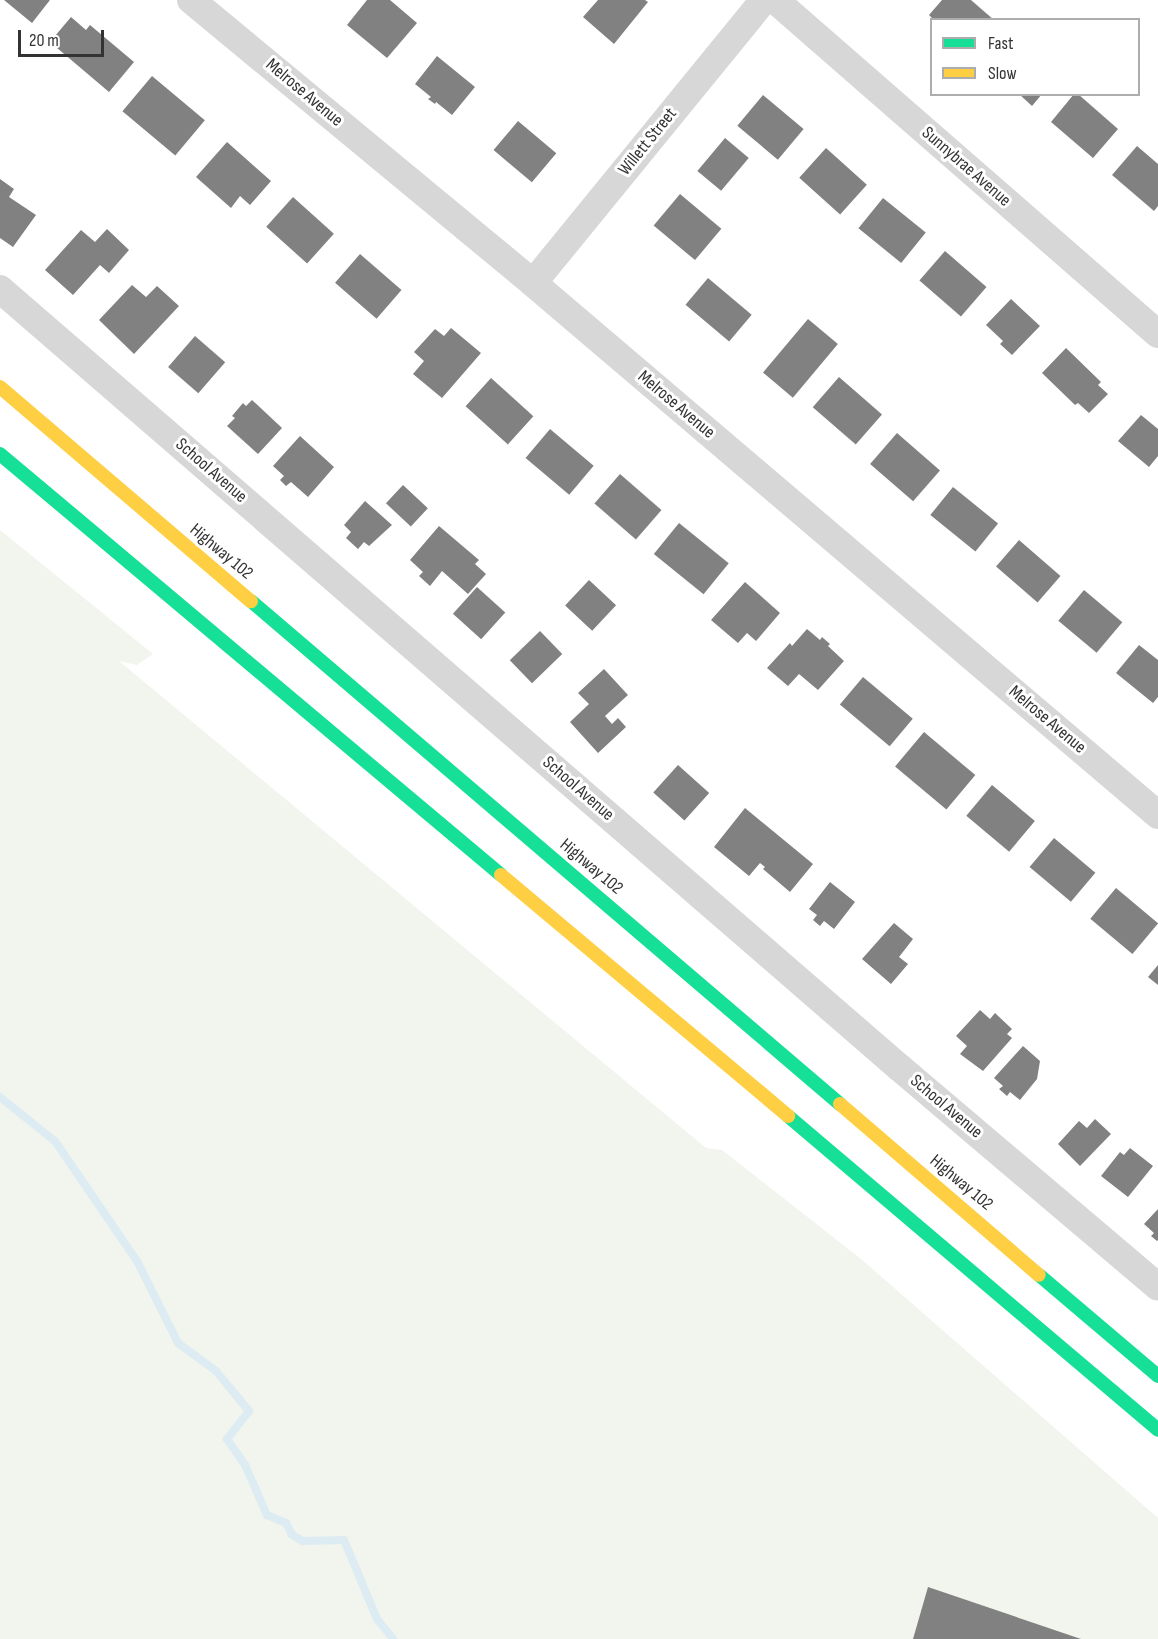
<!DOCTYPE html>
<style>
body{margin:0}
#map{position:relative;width:1158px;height:1639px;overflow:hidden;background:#fff;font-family:"Sofia Sans Condensed",sans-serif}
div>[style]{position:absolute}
.green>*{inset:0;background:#f1f5ed}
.stream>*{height:8px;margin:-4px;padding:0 4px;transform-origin:4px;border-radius:4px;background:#ddebf3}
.building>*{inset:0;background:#818181;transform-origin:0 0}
.street>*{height:28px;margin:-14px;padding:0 14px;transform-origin:14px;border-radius:14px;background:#d7d7d7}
.fast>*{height:14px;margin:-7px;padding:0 7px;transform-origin:7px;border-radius:7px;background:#16e098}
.slow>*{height:14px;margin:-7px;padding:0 7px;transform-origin:7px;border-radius:7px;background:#ffcf43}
span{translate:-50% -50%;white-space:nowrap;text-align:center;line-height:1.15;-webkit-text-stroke:6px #fff;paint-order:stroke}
.street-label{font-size:18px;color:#333}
.legend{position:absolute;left:930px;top:18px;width:210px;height:78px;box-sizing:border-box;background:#fff;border:2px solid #adadad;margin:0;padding:8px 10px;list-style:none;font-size:18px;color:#333}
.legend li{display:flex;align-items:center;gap:12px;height:30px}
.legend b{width:30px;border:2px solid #adadad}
.scale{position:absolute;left:18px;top:30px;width:86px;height:27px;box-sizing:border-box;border:3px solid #333;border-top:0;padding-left:8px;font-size:18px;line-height:21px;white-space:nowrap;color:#333;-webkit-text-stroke:4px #fff;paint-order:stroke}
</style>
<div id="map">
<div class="green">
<i style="clip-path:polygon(0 530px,153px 654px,137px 665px,119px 661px,706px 1148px,722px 1150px,861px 1259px,1158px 1518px,1158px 1639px,0 1639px)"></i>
</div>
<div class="stream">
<i style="left:0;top:1097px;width:70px;rotate:38.7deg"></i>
<i style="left:55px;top:1141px;width:145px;rotate:55.7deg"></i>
<i style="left:137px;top:1261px;width:92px;rotate:63.4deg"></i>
<i style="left:178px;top:1343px;width:47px;rotate:36.4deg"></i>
<i style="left:216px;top:1371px;width:52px;rotate:50.5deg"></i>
<i style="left:249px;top:1411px;width:36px;rotate:128deg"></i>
<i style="left:227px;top:1439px;width:32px;rotate:55deg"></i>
<i style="left:245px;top:1465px;width:55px;rotate:66.3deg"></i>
<i style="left:267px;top:1515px;width:21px;rotate:23deg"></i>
<i style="left:286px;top:1523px;width:13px;rotate:63deg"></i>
<i style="left:292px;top:1535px;width:13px;rotate:29deg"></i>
<i style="left:303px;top:1541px;width:41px;rotate:-1.4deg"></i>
<i style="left:344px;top:1540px;width:86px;rotate:67.3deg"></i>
<i style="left:377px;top:1619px;width:26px;rotate:51deg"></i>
</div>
<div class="building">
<i style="clip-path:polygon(4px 0,50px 0,32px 23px)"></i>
<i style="clip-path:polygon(367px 0,390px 0,417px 23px,387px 58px,347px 25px)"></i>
<i style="clip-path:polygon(598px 0,645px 0,648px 2px,614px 44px,583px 17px)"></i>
<i style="clip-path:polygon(942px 0,971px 0,994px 20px,934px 20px,929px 15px)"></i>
<i style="clip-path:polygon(71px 17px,86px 30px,90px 25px,134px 62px,109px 92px,50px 42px)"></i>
<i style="clip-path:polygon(437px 56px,475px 87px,452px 115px,436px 102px,435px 104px,428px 99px,431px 97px,415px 84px)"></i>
<i style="left:152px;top:76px;width:69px;height:46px;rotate:40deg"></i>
<i style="clip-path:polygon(1019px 94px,1042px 94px,1032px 106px)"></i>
<i style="clip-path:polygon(1074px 94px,1078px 94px,1118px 129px,1093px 158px,1051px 122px)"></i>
<i style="left:763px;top:95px;width:53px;height:40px;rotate:40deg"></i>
<i style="left:518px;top:121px;width:50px;height:38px;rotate:40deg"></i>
<i style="left:725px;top:138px;width:31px;height:43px;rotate:40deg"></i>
<i style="clip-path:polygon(227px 142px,271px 181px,250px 205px,240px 196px,231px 208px,196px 177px)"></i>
<i style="clip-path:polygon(1137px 146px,1158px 164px,1158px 206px,1154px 211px,1112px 175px)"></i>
<i style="left:826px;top:148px;width:55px;height:40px;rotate:42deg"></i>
<i style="clip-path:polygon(0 179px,14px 189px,9px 197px,36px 215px,13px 247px,0 238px)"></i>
<i style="left:680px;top:194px;width:54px;height:41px;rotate:40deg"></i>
<i style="left:293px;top:197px;width:55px;height:40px;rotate:42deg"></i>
<i style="left:883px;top:198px;width:55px;height:39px;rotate:39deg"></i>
<i style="clip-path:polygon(107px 229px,129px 250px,109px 273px,100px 265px,73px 295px,45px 270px,81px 230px,95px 242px)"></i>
<i style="left:945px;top:251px;width:55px;height:39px;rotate:41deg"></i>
<i style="left:360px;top:254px;width:55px;height:38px;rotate:41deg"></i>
<i style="left:708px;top:278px;width:57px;height:35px;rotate:40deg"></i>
<i style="clip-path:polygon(132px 285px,146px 297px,157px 286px,179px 306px,134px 354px,99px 320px)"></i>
<i style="clip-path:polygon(1011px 299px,1040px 326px,1012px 355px,1000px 344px,1003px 341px,986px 325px)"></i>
<i style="left:808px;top:319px;width:39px;height:70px;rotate:40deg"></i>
<i style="clip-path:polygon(451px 328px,481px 353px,442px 398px,413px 374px,424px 361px,414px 352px,435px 329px,444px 336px)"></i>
<i style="left:195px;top:336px;width:40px;height:41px;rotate:41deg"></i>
<i style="clip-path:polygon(1066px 348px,1101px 382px,1098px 385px,1108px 394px,1089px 413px,1078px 403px,1075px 405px,1042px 373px)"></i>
<i style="left:839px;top:377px;width:57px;height:40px;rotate:41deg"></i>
<i style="left:491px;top:378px;width:57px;height:38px;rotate:42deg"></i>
<i style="clip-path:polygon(252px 400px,282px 428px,258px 454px,227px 426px,235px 418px,232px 416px,243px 403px,246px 406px)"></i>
<i style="clip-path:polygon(1141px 415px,1158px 429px,1158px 456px,1149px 467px,1118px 441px)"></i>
<i style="left:550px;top:429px;width:57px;height:38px;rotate:40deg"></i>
<i style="left:897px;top:433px;width:57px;height:41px;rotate:41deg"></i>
<i style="clip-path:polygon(300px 436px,334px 467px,308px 497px,291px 482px,286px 486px,280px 480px,284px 476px,273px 466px)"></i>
<i style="left:620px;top:474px;width:55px;height:39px;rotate:41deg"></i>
<i style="left:403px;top:485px;width:34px;height:25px;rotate:43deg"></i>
<i style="left:953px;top:487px;width:58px;height:36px;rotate:39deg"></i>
<i style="clip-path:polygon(365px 501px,392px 525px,369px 546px,364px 542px,358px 549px,346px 538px,351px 532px,344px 525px)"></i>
<i style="left:679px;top:523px;width:64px;height:40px;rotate:39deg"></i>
<i style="clip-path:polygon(439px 526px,479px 560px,475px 564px,486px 574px,468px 594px,442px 571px,430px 586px,419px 576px,423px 572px,410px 560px)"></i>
<i style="left:1019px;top:540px;width:55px;height:35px;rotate:41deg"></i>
<i style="left:589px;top:580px;width:37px;height:35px;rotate:43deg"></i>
<i style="clip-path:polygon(745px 582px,780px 613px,756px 641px,747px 633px,738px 643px,711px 620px)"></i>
<i style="left:477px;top:587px;width:38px;height:36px;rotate:42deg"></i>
<i style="left:1084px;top:590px;width:50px;height:40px;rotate:40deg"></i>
<i style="clip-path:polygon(807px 629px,820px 640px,822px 637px,830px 644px,828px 646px,844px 661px,818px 690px,799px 674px,788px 686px,767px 668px,790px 643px,792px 646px)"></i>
<i style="left:540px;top:631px;width:32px;height:42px;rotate:46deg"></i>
<i style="clip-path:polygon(1139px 645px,1158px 660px,1158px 697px,1153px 703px,1116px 673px)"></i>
<i style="clip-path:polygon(604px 669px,628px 695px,605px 716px,612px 724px,618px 718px,626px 727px,598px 753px,570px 722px,589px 704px,578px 693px)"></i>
<i style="left:863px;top:677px;width:65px;height:36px;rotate:40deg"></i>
<i style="left:924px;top:732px;width:67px;height:45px;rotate:40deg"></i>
<i style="left:678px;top:765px;width:42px;height:37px;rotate:42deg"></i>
<i style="left:992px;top:785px;width:56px;height:40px;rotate:40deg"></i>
<i style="clip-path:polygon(745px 808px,813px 864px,790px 892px,763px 869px,765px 867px,760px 863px,749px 876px,714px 847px)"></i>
<i style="left:1054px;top:838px;width:54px;height:38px;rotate:40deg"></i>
<i style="clip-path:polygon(830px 882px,855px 902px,834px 929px,824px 921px,820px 926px,813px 920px,817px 915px,809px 909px)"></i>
<i style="left:1116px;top:888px;width:55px;height:40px;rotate:40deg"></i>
<i style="clip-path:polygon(894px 923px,913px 939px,899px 957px,908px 964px,891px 984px,862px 959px)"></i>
<i style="clip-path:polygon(1158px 965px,1158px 985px,1148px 977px)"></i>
<i style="clip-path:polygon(980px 1010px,990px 1019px,995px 1013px,1012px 1029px,1007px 1034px,1012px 1038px,983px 1071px,960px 1054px,967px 1046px,956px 1036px)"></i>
<i style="clip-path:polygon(1023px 1046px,1040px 1061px,1037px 1079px,1020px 1100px,1010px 1092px,1007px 1096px,999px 1089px,1003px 1086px,994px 1078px)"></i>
<i style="clip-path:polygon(1095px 1119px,1111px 1134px,1080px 1166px,1058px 1144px,1079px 1121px,1087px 1128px)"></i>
<i style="clip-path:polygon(1130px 1148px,1153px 1166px,1128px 1197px,1101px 1176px,1120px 1152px,1124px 1155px)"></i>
<i style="clip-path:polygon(1158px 1209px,1158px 1240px,1157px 1241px,1151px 1236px,1154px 1233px,1144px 1224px)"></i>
<i style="clip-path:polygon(928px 1587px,1081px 1639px,913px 1639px)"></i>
</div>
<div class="street">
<i style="left:191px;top:0;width:444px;rotate:39.6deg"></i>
<i style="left:533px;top:283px;width:821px;rotate:40.4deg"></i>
<i style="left:775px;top:0;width:508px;rotate:41.09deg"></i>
<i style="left:533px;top:283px;width:365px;rotate:-50.8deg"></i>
<i style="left:0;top:289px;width:1190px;rotate:40.88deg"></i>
<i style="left:900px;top:1068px;width:338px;rotate:40.3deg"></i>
</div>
<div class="fast">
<i style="left:0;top:454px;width:654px;rotate:40.04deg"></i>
<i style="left:251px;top:601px;width:775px;rotate:40.5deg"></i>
<i style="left:788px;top:1116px;width:485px;rotate:40.3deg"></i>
<i style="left:1039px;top:1275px;width:156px;rotate:40.3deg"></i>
</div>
<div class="slow">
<i style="left:0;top:387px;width:330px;rotate:40.5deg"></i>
<i style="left:501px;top:875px;width:375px;rotate:40deg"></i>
<i style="left:840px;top:1104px;width:262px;rotate:40.7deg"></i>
</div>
<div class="street-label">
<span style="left:304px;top:93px;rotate:40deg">Melrose Avenue</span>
<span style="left:648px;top:142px;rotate:-51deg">Willett Street</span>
<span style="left:966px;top:167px;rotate:41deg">Sunnybrae Avenue</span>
<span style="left:676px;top:405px;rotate:40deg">Melrose Avenue</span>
<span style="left:211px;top:471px;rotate:41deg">School Avenue</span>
<span style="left:221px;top:552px;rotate:40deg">Highway 102</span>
<span style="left:1047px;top:720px;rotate:40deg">Melrose Avenue</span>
<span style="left:578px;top:789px;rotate:41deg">School Avenue</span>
<span style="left:591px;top:867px;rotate:40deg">Highway 102</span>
<span style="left:946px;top:1107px;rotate:40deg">School Avenue</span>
<span style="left:961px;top:1183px;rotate:40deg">Highway 102</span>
</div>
<ul class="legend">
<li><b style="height:8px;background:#16e098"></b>Fast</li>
<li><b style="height:8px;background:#ffcf43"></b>Slow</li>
</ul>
<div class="scale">20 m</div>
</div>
